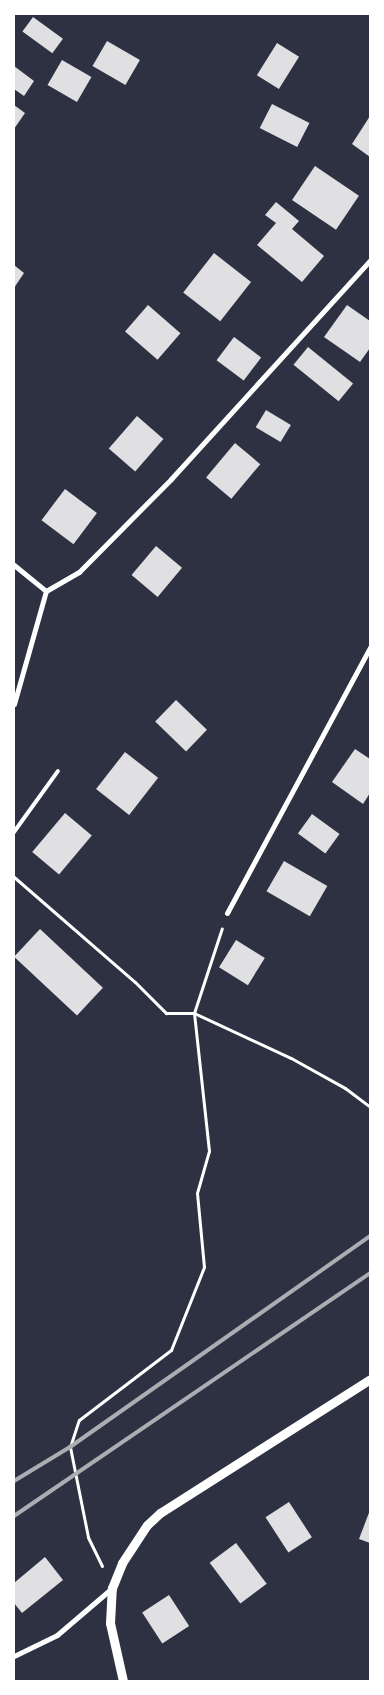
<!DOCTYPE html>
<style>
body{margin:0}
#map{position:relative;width:384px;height:1695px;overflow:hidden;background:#2d3142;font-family:"Work Sans",sans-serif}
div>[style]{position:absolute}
.building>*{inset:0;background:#e0e0e3;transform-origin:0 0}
.path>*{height:3px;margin:-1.5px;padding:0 1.5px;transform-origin:1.5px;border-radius:1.5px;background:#fff}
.service>*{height:4px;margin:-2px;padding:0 2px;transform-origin:2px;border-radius:2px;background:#fff}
.minor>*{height:5px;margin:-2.5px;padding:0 2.5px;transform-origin:2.5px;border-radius:2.5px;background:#fff}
.tertiary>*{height:9px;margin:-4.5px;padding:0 4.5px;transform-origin:4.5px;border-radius:4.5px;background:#fff}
.rail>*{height:4px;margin:-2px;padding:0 2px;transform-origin:2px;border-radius:2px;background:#abadb3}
span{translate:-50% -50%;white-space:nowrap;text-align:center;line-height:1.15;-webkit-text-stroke:5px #fff;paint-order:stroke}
.frame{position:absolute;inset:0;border:15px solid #fff;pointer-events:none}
</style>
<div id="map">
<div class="building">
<i style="left:33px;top:17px;width:37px;height:18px;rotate:36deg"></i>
<i style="left:107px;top:41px;width:38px;height:29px;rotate:30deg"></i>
<i style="left:277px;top:43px;width:26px;height:38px;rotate:32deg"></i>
<i style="left:62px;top:60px;width:34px;height:29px;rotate:30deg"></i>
<i style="clip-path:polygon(14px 66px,34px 81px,24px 96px,14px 89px)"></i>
<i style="left:272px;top:104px;width:42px;height:27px;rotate:27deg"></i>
<i style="clip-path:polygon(14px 105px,25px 113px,14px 129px)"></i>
<i style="clip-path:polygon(370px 116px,370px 157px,352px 144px)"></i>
<i style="left:315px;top:166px;width:53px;height:41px;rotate:34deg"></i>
<i style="clip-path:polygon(276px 202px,299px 221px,292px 229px,324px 256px,302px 282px,257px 245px,276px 223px,265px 215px)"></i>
<i style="left:214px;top:253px;width:47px;height:50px;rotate:38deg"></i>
<i style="clip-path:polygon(14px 265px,24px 273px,14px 288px)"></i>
<i style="left:148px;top:305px;width:43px;height:35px;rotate:41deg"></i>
<i style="clip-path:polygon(347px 305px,370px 321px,370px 348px,360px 362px,324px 337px)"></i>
<i style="left:234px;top:337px;width:34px;height:29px;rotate:37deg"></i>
<i style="left:308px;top:347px;width:58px;height:23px;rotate:39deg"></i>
<i style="left:266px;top:410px;width:29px;height:20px;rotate:31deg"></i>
<i style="left:137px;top:416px;width:35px;height:43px;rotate:41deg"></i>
<i style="left:235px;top:443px;width:33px;height:45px;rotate:40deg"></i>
<i style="left:65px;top:489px;width:40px;height:39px;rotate:37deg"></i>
<i style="left:156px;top:546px;width:34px;height:38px;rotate:40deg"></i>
<i style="left:176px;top:700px;width:43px;height:30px;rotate:44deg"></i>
<i style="clip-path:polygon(355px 749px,370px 759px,370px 793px,363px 804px,332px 782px)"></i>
<i style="left:125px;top:752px;width:42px;height:47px;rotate:38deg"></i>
<i style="left:65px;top:813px;width:35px;height:51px;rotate:40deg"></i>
<i style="left:312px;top:814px;width:34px;height:24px;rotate:36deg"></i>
<i style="left:284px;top:861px;width:50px;height:35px;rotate:30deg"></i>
<i style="left:40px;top:929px;width:86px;height:38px;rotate:43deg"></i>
<i style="left:236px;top:940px;width:34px;height:32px;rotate:32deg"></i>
<i style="left:289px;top:1502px;width:42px;height:28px;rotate:57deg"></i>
<i style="clip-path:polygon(370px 1510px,370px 1543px,359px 1539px)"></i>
<i style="left:236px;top:1543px;width:51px;height:33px;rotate:53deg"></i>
<i style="clip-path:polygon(45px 1557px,63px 1580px,22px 1613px,14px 1603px,14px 1583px)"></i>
<i style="left:169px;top:1595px;width:37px;height:32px;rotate:57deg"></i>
</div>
<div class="path">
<i style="left:14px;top:877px;width:160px;rotate:41deg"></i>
<i style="left:135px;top:982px;width:44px;rotate:45deg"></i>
<i style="left:166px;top:1013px;width:28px"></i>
<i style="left:194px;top:1013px;width:107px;rotate:24.9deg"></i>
<i style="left:291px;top:1058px;width:62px;rotate:29.1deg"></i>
<i style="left:345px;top:1088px;width:31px;rotate:37deg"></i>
<i style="left:102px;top:1566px;width:32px;rotate:-116deg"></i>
<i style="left:88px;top:1537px;width:92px;rotate:-101.3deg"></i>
<i style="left:70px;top:1447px;width:28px;rotate:-72deg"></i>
<i style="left:79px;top:1420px;width:116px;rotate:-37.3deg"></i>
<i style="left:171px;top:1350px;width:89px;rotate:-68.3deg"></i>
<i style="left:204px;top:1267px;width:74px;rotate:-95.4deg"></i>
<i style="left:197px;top:1193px;width:44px;rotate:-74.1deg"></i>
<i style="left:209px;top:1151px;width:139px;rotate:-96.2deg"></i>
<i style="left:194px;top:1013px;width:89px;rotate:-71.8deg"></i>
</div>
<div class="service">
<i style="left:14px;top:832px;width:75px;rotate:-54.2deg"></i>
</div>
<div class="minor">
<i style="left:14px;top:565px;width:41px;rotate:39.1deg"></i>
<i style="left:14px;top:704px;width:117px;rotate:-74.2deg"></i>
<i style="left:46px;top:591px;width:38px;rotate:-30deg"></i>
<i style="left:79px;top:572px;width:131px;rotate:-45.3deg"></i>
<i style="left:171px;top:479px;width:296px;rotate:-47.7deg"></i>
<i style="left:227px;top:913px;width:302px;rotate:-61.7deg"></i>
<i style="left:14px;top:1656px;width:48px;rotate:-26deg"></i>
<i style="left:57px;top:1635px;width:72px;rotate:-40.5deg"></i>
</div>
<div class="tertiary">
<i style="left:123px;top:1681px;width:59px;rotate:-102.6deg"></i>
<i style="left:110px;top:1623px;width:35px;rotate:-87deg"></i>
<i style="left:112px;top:1588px;width:27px;rotate:-68deg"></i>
<i style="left:122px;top:1563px;width:45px;rotate:-56.7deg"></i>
<i style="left:147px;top:1525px;width:18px;rotate:-43deg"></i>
<i style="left:160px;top:1513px;width:249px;rotate:-32.5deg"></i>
</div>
<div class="rail">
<i style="left:14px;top:1481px;width:66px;rotate:-31.3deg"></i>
<i style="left:70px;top:1447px;width:367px;rotate:-35.1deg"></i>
<i style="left:14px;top:1516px;width:431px;rotate:-34.3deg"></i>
</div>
<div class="frame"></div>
</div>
